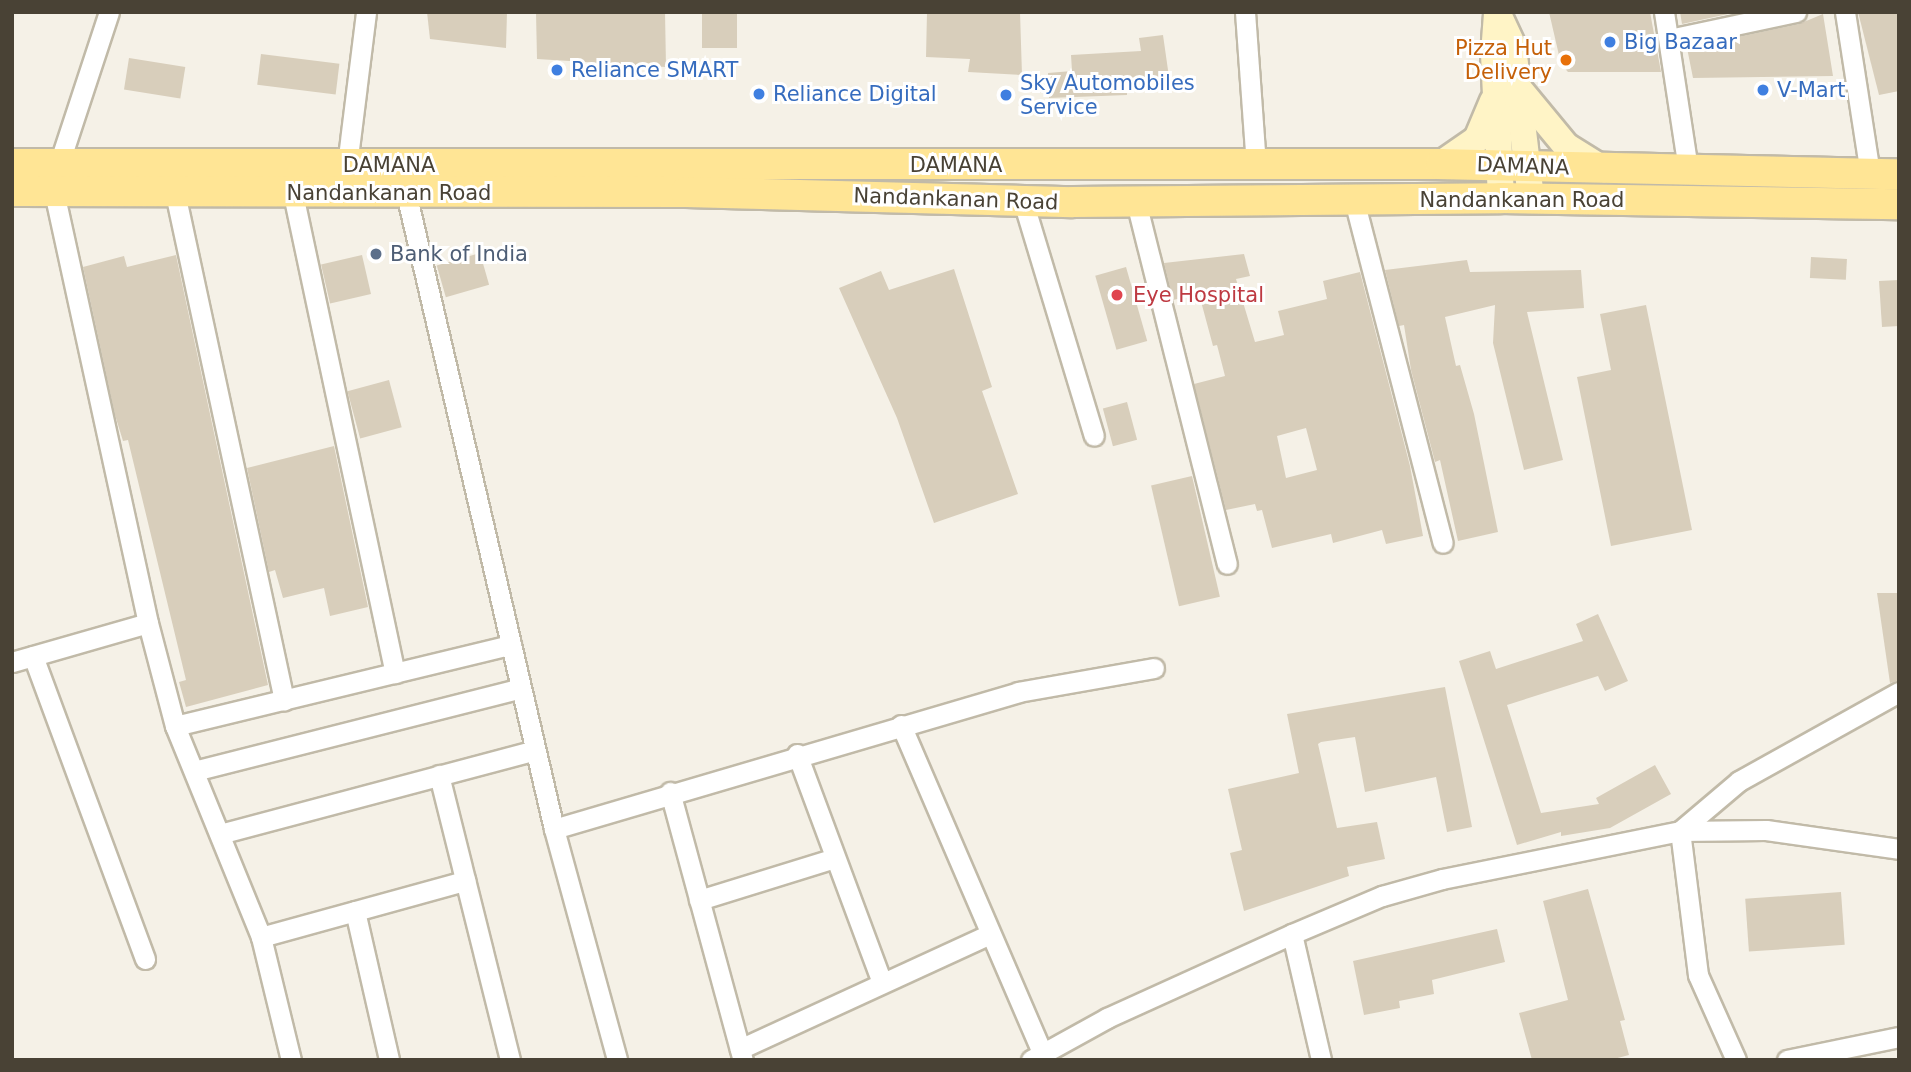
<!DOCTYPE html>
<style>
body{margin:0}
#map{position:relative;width:1911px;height:1072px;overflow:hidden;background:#f5f1e7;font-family:"DejaVu Sans",sans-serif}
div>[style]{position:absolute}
.building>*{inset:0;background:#d8cebb;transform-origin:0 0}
.roads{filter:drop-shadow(2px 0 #c1baa8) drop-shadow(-2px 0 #c1baa8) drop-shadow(0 2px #c1baa8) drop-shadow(0 -2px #c1baa8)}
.street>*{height:19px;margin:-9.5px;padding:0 9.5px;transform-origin:9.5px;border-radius:9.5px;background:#fff}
.secondary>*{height:26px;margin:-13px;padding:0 13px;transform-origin:13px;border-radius:13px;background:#fff4c6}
.primary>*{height:30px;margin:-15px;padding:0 15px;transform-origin:15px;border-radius:15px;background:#ffe595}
.dots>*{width:19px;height:19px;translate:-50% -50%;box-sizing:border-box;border:4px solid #fff;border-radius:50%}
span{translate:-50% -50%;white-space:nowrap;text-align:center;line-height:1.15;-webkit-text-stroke:6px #fff;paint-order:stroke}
.shop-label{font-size:21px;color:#366cbe}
.left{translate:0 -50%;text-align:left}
.food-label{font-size:21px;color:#c56008}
.right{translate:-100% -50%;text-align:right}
.street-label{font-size:21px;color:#494235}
.service-label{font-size:21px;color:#4e5e75}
.health-label{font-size:21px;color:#be3a42}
.frame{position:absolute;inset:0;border:14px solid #494235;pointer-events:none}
</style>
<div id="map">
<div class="building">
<i style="clip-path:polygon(427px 12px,507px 12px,506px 48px,430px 39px)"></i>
<i style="clip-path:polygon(536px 12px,665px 12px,666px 67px,537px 59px)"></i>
<i style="left:702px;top:12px;width:35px;height:36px"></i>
<i style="clip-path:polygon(927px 12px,1020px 12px,1022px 75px,968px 72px,970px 59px,926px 57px)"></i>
<i style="clip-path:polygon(1549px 12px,1650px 12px,1661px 72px,1568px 72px,1561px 64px)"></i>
<i style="clip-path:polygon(1680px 12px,1728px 12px,1728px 14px,1682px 24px)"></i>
<i style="clip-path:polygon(1858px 12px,1899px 12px,1899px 91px,1879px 95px)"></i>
<i style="clip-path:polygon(1823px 14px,1833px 76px,1693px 78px,1687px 48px,1799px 24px)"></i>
<i style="clip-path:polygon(1163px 35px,1169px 77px,1127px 84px,1127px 95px,1049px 98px,1048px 73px,1072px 71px,1071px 55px,1141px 51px,1139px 38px)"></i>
<i style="left:261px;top:54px;width:79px;height:31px;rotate:7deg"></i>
<i style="left:129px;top:58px;width:57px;height:32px;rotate:9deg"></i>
<i style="left:480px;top:253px;width:33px;height:45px;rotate:74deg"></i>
<i style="clip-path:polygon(evenodd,1244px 254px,1250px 276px,1236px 279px,1255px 342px,1284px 335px,1278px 311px,1327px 299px,1323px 281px,1360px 272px,1410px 466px,1423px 536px,1386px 544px,1382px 530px,1333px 543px,1331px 534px,1272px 548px,1262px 510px,1257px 511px,1255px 504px,1226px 510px,1194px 384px,1225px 376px,1217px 345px,1213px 346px,1199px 294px,1173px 300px,1164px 263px,1244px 254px,1306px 428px,1317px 470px,1286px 478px,1277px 436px,1306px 428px)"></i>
<i style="clip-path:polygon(176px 255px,268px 685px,186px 707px,179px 682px,186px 680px,128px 440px,123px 441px,115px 415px,83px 267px,124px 256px,127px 267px)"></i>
<i style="left:362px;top:255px;width:40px;height:42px;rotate:77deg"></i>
<i style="left:1811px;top:257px;width:36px;height:21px;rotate:3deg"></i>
<i style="clip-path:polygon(1467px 260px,1470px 272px,1581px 270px,1584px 308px,1527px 312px,1563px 460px,1524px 470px,1493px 343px,1495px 305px,1445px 317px,1456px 366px,1460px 365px,1474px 414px,1498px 532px,1458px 541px,1440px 460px,1435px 462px,1411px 370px,1404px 325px,1399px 326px,1385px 270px)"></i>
<i style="left:1126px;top:267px;width:77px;height:32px;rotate:74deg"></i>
<i style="clip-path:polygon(954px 269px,992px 387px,982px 391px,1018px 494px,934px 523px,897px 418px,839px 288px,881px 271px,889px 290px)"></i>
<i style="clip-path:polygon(1899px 280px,1899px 326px,1882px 327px,1879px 281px)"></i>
<i style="clip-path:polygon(1646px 305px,1692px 530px,1611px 546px,1577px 377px,1611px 370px,1600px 314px)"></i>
<i style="left:389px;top:380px;width:49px;height:43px;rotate:75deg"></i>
<i style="left:1127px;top:402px;width:39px;height:25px;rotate:75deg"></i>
<i style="clip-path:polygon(334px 446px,368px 607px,330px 616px,324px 588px,283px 598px,275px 570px,269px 572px,247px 468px)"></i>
<i style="left:1192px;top:476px;width:124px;height:42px;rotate:77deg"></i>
<i style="clip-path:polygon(1877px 593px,1899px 593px,1899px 680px,1890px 683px)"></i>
<i style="clip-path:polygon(1598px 614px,1628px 681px,1605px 691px,1598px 676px,1507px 705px,1541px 813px,1599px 804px,1596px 798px,1655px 765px,1671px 794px,1610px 828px,1561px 836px,1561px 832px,1517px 845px,1459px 661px,1490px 651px,1496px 669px,1583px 641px,1576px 624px)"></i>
<i style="clip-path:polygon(1445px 687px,1472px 827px,1447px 832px,1436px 777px,1365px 792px,1355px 737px,1321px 742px,1318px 744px,1337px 828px,1377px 822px,1385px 859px,1347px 867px,1349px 876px,1244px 911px,1230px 853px,1242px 850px,1228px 789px,1299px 773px,1287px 714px)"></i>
<i style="clip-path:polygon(1588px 889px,1625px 1020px,1620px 1021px,1629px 1055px,1610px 1060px,1532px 1060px,1519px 1013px,1568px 1000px,1543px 901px)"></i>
<i style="left:1841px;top:892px;width:53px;height:96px;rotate:86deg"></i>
<i style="clip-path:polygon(1497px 929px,1505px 962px,1432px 980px,1434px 994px,1399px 1001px,1400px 1008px,1364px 1015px,1353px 961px)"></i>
</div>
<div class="roads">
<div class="street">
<i style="left:1245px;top:12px;width:152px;rotate:85.9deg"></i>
<i style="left:1664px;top:12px;width:158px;rotate:81.3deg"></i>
<i style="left:1845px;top:12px;width:163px;rotate:81.2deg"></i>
<i style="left:1669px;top:39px;width:130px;rotate:-12deg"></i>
<i style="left:59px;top:164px;width:160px;rotate:-71.8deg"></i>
<i style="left:347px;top:165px;width:154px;rotate:-82.9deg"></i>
<i style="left:54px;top:192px;width:441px;rotate:77.7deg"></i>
<i style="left:148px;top:623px;width:106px;rotate:75.3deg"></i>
<i style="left:175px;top:726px;width:228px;rotate:67.8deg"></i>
<i style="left:261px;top:937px;width:127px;rotate:76.3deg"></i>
<i style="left:175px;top:193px;width:519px;rotate:77.87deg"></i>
<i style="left:406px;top:193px;width:653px;rotate:76.9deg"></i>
<i style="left:554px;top:829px;width:239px;rotate:74.7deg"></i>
<i style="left:293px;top:194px;width:490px;rotate:78deg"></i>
<i style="left:1354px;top:200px;width:354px;rotate:75.5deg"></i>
<i style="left:1023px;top:201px;width:245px;rotate:73.2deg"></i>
<i style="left:1136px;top:202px;width:373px;rotate:75.9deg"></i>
<i style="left:33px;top:656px;width:323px;rotate:69.7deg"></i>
<i style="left:12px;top:662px;width:141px;rotate:-16deg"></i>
<i style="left:901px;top:725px;width:356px;rotate:66.7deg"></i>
<i style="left:175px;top:726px;width:346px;rotate:-13.6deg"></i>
<i style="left:797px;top:754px;width:244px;rotate:69.6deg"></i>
<i style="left:194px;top:771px;width:337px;rotate:-14.2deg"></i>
<i style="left:439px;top:775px;width:294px;rotate:76deg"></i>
<i style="left:670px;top:792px;width:278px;rotate:74.8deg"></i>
<i style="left:554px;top:829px;width:484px;rotate:-16.4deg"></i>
<i style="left:1018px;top:692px;width:138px;rotate:-10deg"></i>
<i style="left:220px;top:834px;width:326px;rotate:-14.9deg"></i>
<i style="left:699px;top:900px;width:142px;rotate:-17.2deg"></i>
<i style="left:355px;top:911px;width:153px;rotate:77.1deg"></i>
<i style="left:1292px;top:934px;width:129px;rotate:77deg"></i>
<i style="left:261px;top:937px;width:212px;rotate:-15.4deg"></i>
<i style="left:740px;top:1049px;width:275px;rotate:-24.7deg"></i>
<i style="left:1031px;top:1060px;width:87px;rotate:-28.9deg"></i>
<i style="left:1107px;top:1018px;width:203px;rotate:-24.4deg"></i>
<i style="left:1292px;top:934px;width:98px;rotate:-22.9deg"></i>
<i style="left:1382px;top:896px;width:62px;rotate:-15.8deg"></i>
<i style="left:1442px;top:879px;width:243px;rotate:-11.4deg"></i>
<i style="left:1680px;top:831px;width:86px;rotate:-0.7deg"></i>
<i style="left:1766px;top:830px;width:134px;rotate:8.1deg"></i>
<i style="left:1736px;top:1060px;width:93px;rotate:-114.1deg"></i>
<i style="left:1698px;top:975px;width:145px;rotate:-97.1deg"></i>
<i style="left:1680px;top:831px;width:77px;rotate:-40.3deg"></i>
<i style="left:1739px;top:781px;width:183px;rotate:-29.1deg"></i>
<i style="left:1787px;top:1060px;width:114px;rotate:-11.6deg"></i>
</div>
<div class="secondary">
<i style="left:1497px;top:12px;width:38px;rotate:65deg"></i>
<i style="left:1513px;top:47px;width:153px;rotate:83.2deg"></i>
<i style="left:1497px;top:14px;width:40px;rotate:94.3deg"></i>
<i style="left:1494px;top:54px;width:144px;rotate:87.2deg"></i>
<i style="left:1519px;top:89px;width:74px;rotate:50.5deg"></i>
<i style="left:1566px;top:146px;width:44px;rotate:31.9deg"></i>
<i style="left:1441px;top:164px;width:44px;rotate:-34.8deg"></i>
<i style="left:1477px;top:139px;width:41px;rotate:-67.2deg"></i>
</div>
<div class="primary">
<i style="left:12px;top:164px;width:1429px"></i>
<i style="left:1441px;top:164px;width:458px;rotate:1.3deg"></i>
<i style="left:12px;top:191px;width:674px;rotate:0.09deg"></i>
<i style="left:686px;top:192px;width:387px;rotate:1.5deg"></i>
<i style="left:1073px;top:202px;width:428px;rotate:-0.5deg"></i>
<i style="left:1501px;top:198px;width:398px;rotate:0.9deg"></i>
</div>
</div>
<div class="dots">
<i style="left:1610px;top:42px;background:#3f7fe0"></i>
<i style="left:1566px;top:60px;background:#e8710a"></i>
<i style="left:557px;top:70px;background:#3f7fe0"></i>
<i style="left:1763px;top:90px;background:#3f7fe0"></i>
<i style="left:759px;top:94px;background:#3f7fe0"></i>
<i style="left:1006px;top:95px;background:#3f7fe0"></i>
<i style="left:376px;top:254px;background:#5c6f8a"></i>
<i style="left:1117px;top:295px;background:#e0444e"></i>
</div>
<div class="shop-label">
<span class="left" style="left:1624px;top:42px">Big Bazaar</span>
<span class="left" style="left:571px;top:70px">Reliance SMART</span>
<span class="left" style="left:1020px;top:95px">Sky Automobiles<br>Service</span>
<span class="left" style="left:1777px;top:90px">V-Mart</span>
<span class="left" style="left:773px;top:94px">Reliance Digital</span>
</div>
<div class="food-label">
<span class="right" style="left:1552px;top:60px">Pizza Hut<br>Delivery</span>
</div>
<div class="street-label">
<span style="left:389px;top:165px">DAMANA</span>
<span style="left:956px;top:165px">DAMANA</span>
<span style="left:1523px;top:166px;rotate:2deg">DAMANA</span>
<span style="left:389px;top:193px">Nandankanan Road</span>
<span style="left:956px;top:199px;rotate:2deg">Nandankanan Road</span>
<span style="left:1522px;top:200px">Nandankanan Road</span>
</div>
<div class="service-label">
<span class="left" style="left:390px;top:254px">Bank of India</span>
</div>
<div class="health-label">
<span class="left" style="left:1133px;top:295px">Eye Hospital</span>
</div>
<div class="frame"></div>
</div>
